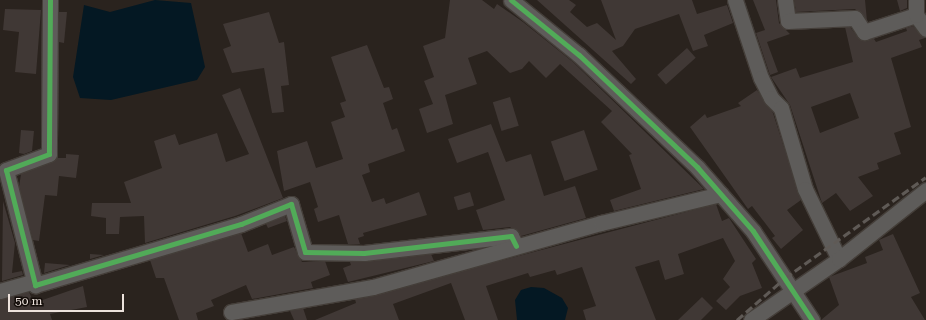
<!DOCTYPE html>
<style>
body{margin:0}
#map{position:relative;width:926px;height:320px;overflow:hidden;background:#2a231e;font-family:"Roboto Serif",serif}
div>[style]{position:absolute}
.water>*{inset:0;background:#041823}
.building>*{inset:0;background:#403835;transform-origin:0 0}
.roads{filter:drop-shadow(1px 0 #443e39) drop-shadow(-1px 0 #443e39) drop-shadow(0 1px #443e39) drop-shadow(0 -1px #443e39)}
.street>*{height:15px;margin:-7.5px;padding:0 7.5px;transform-origin:7.5px;border-radius:7.5px;background:#5e5c5a}
.rail>*{height:3px;margin-top:-1.5px;transform-origin:0;background:repeating-linear-gradient(90deg,#5f5a56 0 8px,transparent 0 12px)}
.cycleway>*{height:5px;margin:-2.5px;padding:0 2.5px;transform-origin:2.5px;border-radius:2.5px;background:#51ab58}
span{translate:-50% -50%;white-space:nowrap;text-align:center;line-height:1.15;-webkit-text-stroke:3px #130d09;paint-order:stroke}
.scale{position:absolute;left:8px;top:294px;width:116px;height:18px;box-sizing:border-box;border:2px solid #ece2dc;border-top:0;padding-left:5px;font-size:12px;line-height:14px;white-space:nowrap;color:#ece2dc;-webkit-text-stroke:3px #130d09;paint-order:stroke}
</style>
<div id="map">
<div class="water">
<i style="clip-path:polygon(155px 0,191px 3px,205px 67px,197px 80px,111px 100px,80px 98px,73px 77px,84px 5px,110px 12px)"></i>
<i style="clip-path:polygon(531px 287px,544px 288px,562px 298px,568px 308px,565px 320px,517px 320px,515px 300px,521px 290px)"></i>
</div>
<div class="building">
<i style="clip-path:polygon(450px 0,482px 0,494px 9px,497px 4px,523px 22px,573px 62px,704px 189px,614px 211px,610px 200px,641px 189px,629px 155px,632px 154px,601px 122px,612px 111px,560px 64px,546px 78px,529px 61px,522px 69px,510px 73px,487px 51px,468px 58px,477px 84px,445px 95px,453px 124px,427px 133px,419px 109px,433px 104px,424px 81px,434px 77px,423px 46px,445px 38px)"></i>
<i style="clip-path:polygon(537px 0,569px 0,576px 5px,570px 12px,587px 27px,597px 23px,616px 40px,601px 0,692px 0,697px 14px,727px 5px,733px 23px,704px 35px,708px 46px,693px 51px,679px 14px,635px 29px,623px 46px,612px 51px,636px 79px,631px 84px)"></i>
<i style="clip-path:polygon(753px 0,776px 0,779px 23px,790px 34px,767px 42px,778px 72px,770px 75px,756px 33px,765px 30px)"></i>
<i style="clip-path:polygon(794px 0,865px 0,867px 21px,855px 9px,796px 12px)"></i>
<i style="clip-path:polygon(897px 0,907px 0,907px 8px,900px 11px)"></i>
<i style="clip-path:polygon(5px 9px,41px 10px,36px 74px,15px 72px,19px 32px,3px 30px)"></i>
<i style="clip-path:polygon(59px 12px,67px 12px,64px 43px,59px 42px)"></i>
<i style="clip-path:polygon(269px 12px,279px 43px,284px 42px,289px 85px,281px 86px,284px 112px,272px 113px,264px 68px,232px 73px,223px 49px,231px 46px,223px 24px)"></i>
<i style="clip-path:polygon(evenodd,913px 26px,925px 38px,919px 40px,922px 47px,891px 58px,911px 127px,894px 133px,901px 154px,877px 163px,879px 169px,858px 177px,873px 196px,850px 211px,836px 193px,822px 203px,790px 105px,771px 77px,796px 68px,800px 78px,853px 62px,845px 27px,850px 27px,860px 40px,874px 39px,876px 42px,907px 31px,906px 28px,913px 26px,850px 93px,859px 118px,820px 133px,811px 107px,850px 93px)"></i>
<i style="clip-path:polygon(367px 45px,384px 88px,389px 87px,393px 99px,383px 103px,392px 130px,397px 128px,405px 151px,368px 164px,370px 172px,362px 175px,372px 202px,384px 198px,386px 204px,419px 192px,427px 215px,363px 233px,364px 236px,358px 238px,360px 244px,348px 244px,339px 215px,318px 222px,314px 209px,318px 207px,310px 182px,284px 191px,277px 151px,307px 141px,316px 168px,343px 159px,331px 122px,345px 117px,340px 103px,346px 101px,331px 57px)"></i>
<i style="left:687px;top:48px;width:13px;height:40px;rotate:48deg"></i>
<i style="clip-path:polygon(240px 88px,283px 198px,235px 216px,145px 243px,144px 216px,120px 217px,119px 234px,106px 234px,106px 218px,91px 216px,92px 203px,131px 203px,124px 182px,162px 168px,154px 141px,175px 134px,179px 145px,217px 133px,226px 162px,249px 154px,222px 95px)"></i>
<i style="clip-path:polygon(757px 90px,773px 113px,801px 200px,787px 210px,803px 230px,781px 249px,772px 238px,775px 236px,752px 206px,748px 209px,690px 127px,705px 114px,707px 118px,741px 106px,738px 103px)"></i>
<i style="left:510px;top:97px;width:30px;height:18px;rotate:73deg"></i>
<i style="clip-path:polygon(491px 124px,506px 162px,531px 154px,544px 196px,575px 186px,586px 218px,521px 236px,510px 227px,483px 230px,476px 210px,505px 200px,488px 152px,457px 163px,448px 139px)"></i>
<i style="clip-path:polygon(21px 130px,34px 131px,32px 151px,24px 154px,19px 153px)"></i>
<i style="left:584px;top:130px;width:42px;height:35px;rotate:71deg"></i>
<i style="clip-path:polygon(66px 154px,79px 155px,76px 178px,59px 176px,57px 196px,45px 195px,39px 241px,33px 240px,19px 187px,21px 174px,57px 158px,66px 158px)"></i>
<i style="left:470px;top:192px;width:14px;height:17px;rotate:73deg"></i>
<i style="clip-path:polygon(3px 201px,15px 243px,12px 273px,22px 271px,23px 275px,2px 281px)"></i>
<i style="clip-path:polygon(716px 204px,722px 221px,729px 218px,756px 259px,752px 263px,762px 288px,740px 296px,726px 310px,716px 301px,730px 287px,723px 279px,735px 261px,723px 238px,678px 254px,684px 274px,665px 280px,659px 260px,635px 267px,656px 320px,586px 320px,583px 310px,596px 306px,582px 267px,557px 275px,555px 270px,530px 277px,528px 273px,486px 286px,498px 320px,465px 320px,451px 283px,393px 304px,399px 320px,315px 320px,356px 303px,355px 299px)"></i>
<i style="clip-path:polygon(285px 216px,287px 221px,268px 228px,266px 224px)"></i>
<i style="clip-path:polygon(241px 233px,248px 252px,268px 244px,272px 255px,294px 247px,302px 262px,325px 261px,330px 275px,311px 282px,313px 288px,252px 299px,246px 285px,211px 300px,214px 306px,196px 313px,198px 320px,179px 320px,164px 278px,156px 278px,150px 260px)"></i>
<i style="clip-path:polygon(893px 234px,920px 293px,911px 297px,925px 320px,821px 320px,839px 305px,829px 277px,867px 263px,865px 257px,883px 250px,879px 240px)"></i>
<i style="clip-path:polygon(90px 254px,104px 255px,90px 259px)"></i>
<i style="clip-path:polygon(431px 254px,434px 261px,348px 282px,343px 268px,351px 265px,350px 262px)"></i>
<i style="clip-path:polygon(45px 263px,70px 265px,44px 273px)"></i>
<i style="clip-path:polygon(83px 286px,87px 307px,50px 314px,52px 320px,0 320px,0 300px,29px 292px,34px 303px)"></i>
<i style="clip-path:polygon(702px 297px,713px 308px,701px 320px,678px 320px)"></i>
<i style="clip-path:polygon(303px 308px,307px 320px,294px 320px,290px 311px)"></i>
</div>
<div class="roads">
<div class="street">
<i style="left:50px;top:0;width:154px;rotate:90.4deg"></i>
<i style="left:49px;top:154px;width:46px;rotate:159.6deg"></i>
<i style="left:6px;top:170px;width:119px;rotate:75.8deg"></i>
<i style="left:35px;top:285px;width:215px;rotate:-16.5deg"></i>
<i style="left:241px;top:224px;width:54px;rotate:-21.8deg"></i>
<i style="left:291px;top:204px;width:50px;rotate:73.7deg"></i>
<i style="left:305px;top:252px;width:59px;rotate:1deg"></i>
<i style="left:364px;top:253px;width:148px;rotate:-6.6deg"></i>
<i style="left:511px;top:236px;width:11px;rotate:63deg"></i>
<i style="left:511px;top:0;width:87px;rotate:39deg"></i>
<i style="left:579px;top:55px;width:163px;rotate:43.5deg"></i>
<i style="left:697px;top:167px;width:85px;rotate:48.8deg"></i>
<i style="left:753px;top:231px;width:107px;rotate:56.5deg"></i>
<i style="left:735px;top:0;width:82px;rotate:71.6deg"></i>
<i style="left:761px;top:78px;width:22px;rotate:63deg"></i>
<i style="left:771px;top:98px;width:14px;rotate:45deg"></i>
<i style="left:781px;top:108px;width:84px;rotate:73.5deg"></i>
<i style="left:805px;top:189px;width:78px;rotate:64.1deg"></i>
<i style="left:785px;top:0;width:21px;rotate:82deg"></i>
<i style="left:788px;top:21px;width:67px;rotate:-2.6deg"></i>
<i style="left:855px;top:18px;width:17px;rotate:57deg"></i>
<i style="left:864px;top:32px;width:55px;rotate:-18.1deg"></i>
<i style="left:916px;top:15px;width:17px;rotate:54deg"></i>
<i style="left:916px;top:15px;width:15px;rotate:-90deg"></i>
<i style="left:0;top:291px;width:35px;rotate:-16deg"></i>
<i style="left:231px;top:312px;width:144px;rotate:-10deg"></i>
<i style="left:373px;top:287px;width:237px;rotate:-15.7deg"></i>
<i style="left:601px;top:223px;width:123px;rotate:-13.6deg"></i>
<i style="left:751px;top:320px;width:107px;rotate:-34.7deg"></i>
<i style="left:839px;top:259px;width:111px;rotate:-38.4deg"></i>
</div>
</div>
<div class="rail">
<i style="left:737px;top:320px;width:64px;rotate:-41.2deg"></i>
<i style="left:785px;top:278px;width:173px;rotate:-35.6deg"></i>
</div>
<div class="cycleway">
<i style="left:50px;top:0;width:154px;rotate:90.4deg"></i>
<i style="left:49px;top:154px;width:46px;rotate:159.6deg"></i>
<i style="left:6px;top:170px;width:119px;rotate:75.8deg"></i>
<i style="left:35px;top:285px;width:215px;rotate:-16.5deg"></i>
<i style="left:241px;top:224px;width:54px;rotate:-21.8deg"></i>
<i style="left:291px;top:204px;width:50px;rotate:73.7deg"></i>
<i style="left:305px;top:252px;width:59px;rotate:1deg"></i>
<i style="left:364px;top:253px;width:148px;rotate:-6.6deg"></i>
<i style="left:511px;top:236px;width:11px;rotate:63deg"></i>
<i style="left:511px;top:0;width:87px;rotate:39deg"></i>
<i style="left:579px;top:55px;width:163px;rotate:43.5deg"></i>
<i style="left:697px;top:167px;width:85px;rotate:48.8deg"></i>
<i style="left:753px;top:231px;width:107px;rotate:56.5deg"></i>
</div>
<div class="scale">50 m</div>
</div>
